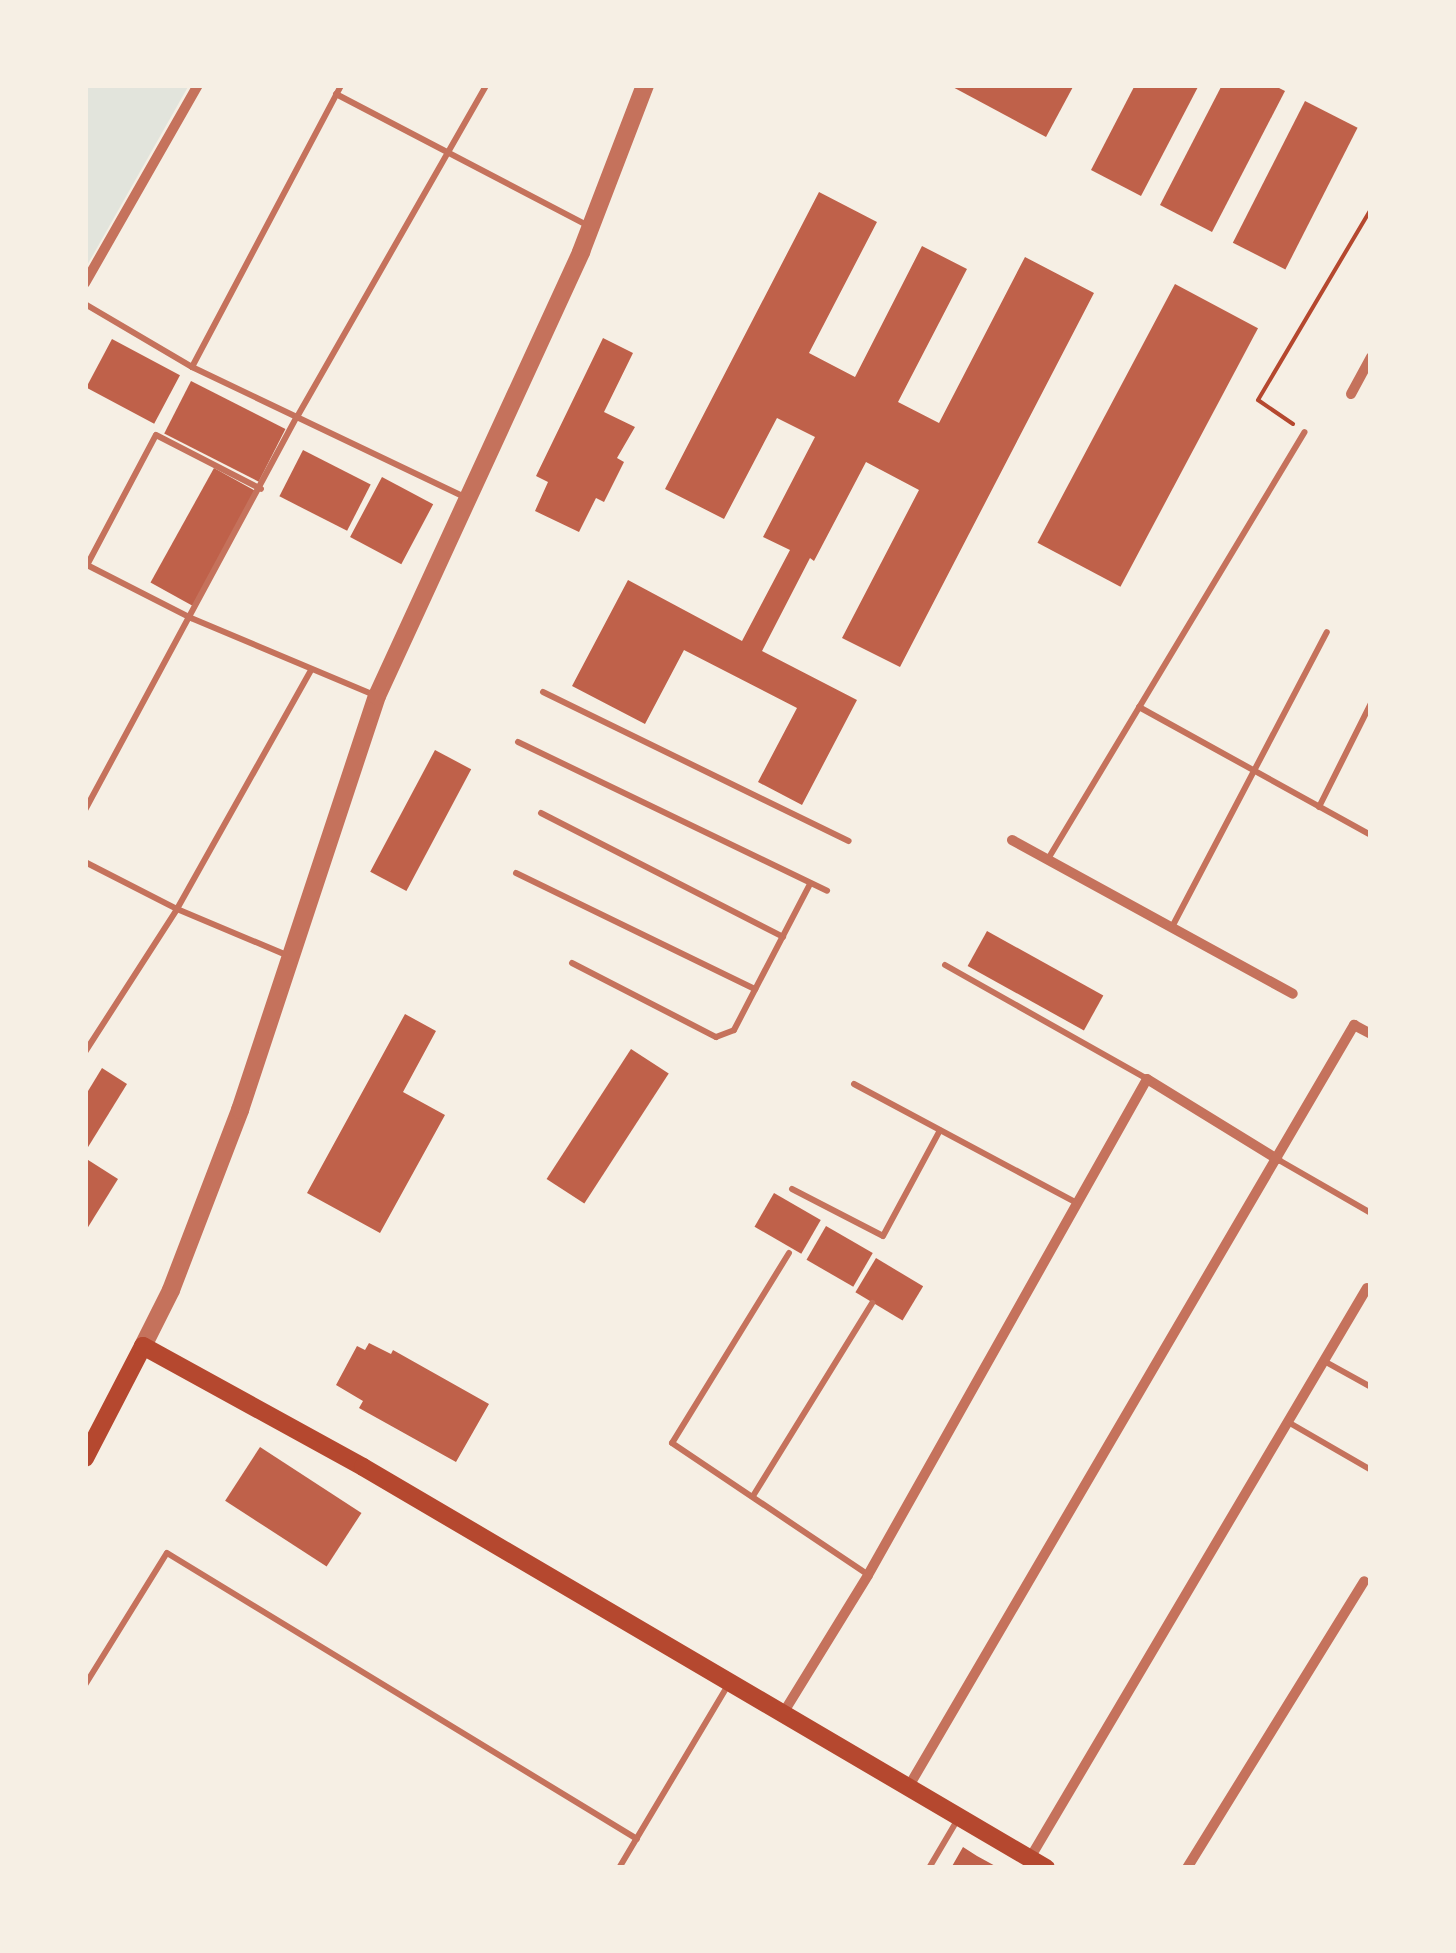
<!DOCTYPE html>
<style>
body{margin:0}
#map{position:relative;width:1456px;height:1953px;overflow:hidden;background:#f6efe4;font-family:Mulish,sans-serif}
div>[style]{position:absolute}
.green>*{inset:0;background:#e2e4dc}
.building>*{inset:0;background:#bf614a;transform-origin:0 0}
.path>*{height:4px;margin:-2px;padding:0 2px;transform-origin:2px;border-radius:2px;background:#b5482f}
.service>*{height:6px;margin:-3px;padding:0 3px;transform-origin:3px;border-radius:3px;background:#c5725c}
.minor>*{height:10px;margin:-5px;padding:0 5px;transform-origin:5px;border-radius:5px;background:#c5725c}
.tertiary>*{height:18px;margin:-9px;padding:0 9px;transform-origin:9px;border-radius:9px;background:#c5725c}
.secondary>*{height:18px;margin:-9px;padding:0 9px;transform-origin:9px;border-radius:9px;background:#b5482f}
span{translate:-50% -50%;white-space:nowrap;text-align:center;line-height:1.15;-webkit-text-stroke:10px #f6efe4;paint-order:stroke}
.frame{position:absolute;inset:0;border:88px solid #f6efe4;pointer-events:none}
</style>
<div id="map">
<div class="green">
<i style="clip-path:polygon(85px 85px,189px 85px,85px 269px)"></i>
</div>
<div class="building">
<i style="clip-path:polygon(949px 85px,1074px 85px,1046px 137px)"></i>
<i style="clip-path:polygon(1135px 85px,1199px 85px,1141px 196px,1091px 170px)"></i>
<i style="clip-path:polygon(1222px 85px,1273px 85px,1285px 91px,1212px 232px,1160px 205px)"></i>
<i style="left:1305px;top:101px;width:59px;height:159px;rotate:27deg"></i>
<i style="clip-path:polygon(819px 192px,877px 222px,809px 353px,855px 377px,922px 246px,967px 269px,898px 402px,939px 423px,1025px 257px,1094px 293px,900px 667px,842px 638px,919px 490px,866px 462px,814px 561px,810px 558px,762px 651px,857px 700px,802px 805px,758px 782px,797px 708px,684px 650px,645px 724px,572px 686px,628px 580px,742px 641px,790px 550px,763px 537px,815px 437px,777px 418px,724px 519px,665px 489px)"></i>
<i style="left:1175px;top:284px;width:94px;height:293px;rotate:28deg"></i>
<i style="clip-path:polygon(603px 338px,633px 353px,604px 412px,635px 427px,617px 458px,624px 462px,604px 502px,596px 498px,579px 532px,535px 511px,548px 482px,536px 476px)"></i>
<i style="left:112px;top:339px;width:77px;height:55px;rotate:28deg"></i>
<i style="left:191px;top:381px;width:106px;height:59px;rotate:27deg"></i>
<i style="left:303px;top:450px;width:76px;height:52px;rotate:27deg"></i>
<i style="left:214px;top:468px;width:48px;height:131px;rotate:29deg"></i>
<i style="left:382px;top:477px;width:58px;height:68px;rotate:28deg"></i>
<i style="left:435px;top:750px;width:41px;height:138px;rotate:28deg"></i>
<i style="left:987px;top:931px;width:133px;height:40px;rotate:29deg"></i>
<i style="clip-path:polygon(405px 1014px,436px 1031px,403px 1092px,445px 1115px,380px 1233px,307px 1193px)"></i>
<i style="left:631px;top:1049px;width:45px;height:155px;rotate:33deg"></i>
<i style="clip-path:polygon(102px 1068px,127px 1084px,85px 1152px,85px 1096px)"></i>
<i style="clip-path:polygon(85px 1158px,118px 1179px,85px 1232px)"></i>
<i style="left:774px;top:1193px;width:54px;height:39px;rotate:30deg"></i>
<i style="left:826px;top:1226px;width:54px;height:39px;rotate:30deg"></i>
<i style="left:876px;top:1258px;width:55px;height:40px;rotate:31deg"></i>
<i style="clip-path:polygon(369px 1343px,391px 1354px,393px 1350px,489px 1404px,456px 1462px,359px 1408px,363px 1401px,336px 1385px,357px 1346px,365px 1350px)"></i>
<i style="left:260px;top:1447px;width:121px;height:64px;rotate:33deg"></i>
<i style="clip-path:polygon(963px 1847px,977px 1856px,999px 1868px,951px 1868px)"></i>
</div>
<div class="path">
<i style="left:1293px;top:424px;width:42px;rotate:-145.6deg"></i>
<i style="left:1258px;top:400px;width:222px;rotate:-59.4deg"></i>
</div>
<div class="service">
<i style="left:336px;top:94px;width:287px;rotate:27.6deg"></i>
<i style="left:85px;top:304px;width:124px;rotate:30.5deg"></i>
<i style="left:192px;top:367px;width:302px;rotate:25.5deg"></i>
<i style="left:192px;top:367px;width:319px;rotate:-62.1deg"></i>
<i style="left:87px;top:565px;width:117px;rotate:27deg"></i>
<i style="left:191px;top:618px;width:202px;rotate:22.8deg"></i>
<i style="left:86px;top:567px;width:149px;rotate:-62.1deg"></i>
<i style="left:156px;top:435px;width:118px;rotate:27.2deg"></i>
<i style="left:543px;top:692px;width:340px;rotate:26deg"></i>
<i style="left:1139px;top:707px;width:265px;rotate:28.9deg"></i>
<i style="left:518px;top:742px;width:343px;rotate:25.7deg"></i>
<i style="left:1319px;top:807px;width:116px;rotate:-63.4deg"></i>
<i style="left:85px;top:810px;width:447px;rotate:-61.7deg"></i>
<i style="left:297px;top:417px;width:382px;rotate:-60.3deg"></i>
<i style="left:541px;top:813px;width:272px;rotate:27.1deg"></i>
<i style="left:1048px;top:859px;width:498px;rotate:-59deg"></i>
<i style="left:85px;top:862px;width:103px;rotate:27.1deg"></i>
<i style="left:177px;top:909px;width:121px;rotate:22.8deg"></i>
<i style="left:516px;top:873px;width:266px;rotate:25.9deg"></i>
<i style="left:1172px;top:927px;width:333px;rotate:-62.3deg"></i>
<i style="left:572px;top:963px;width:162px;rotate:27.2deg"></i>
<i style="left:716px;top:1037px;width:19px;rotate:-21deg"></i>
<i style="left:734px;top:1030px;width:165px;rotate:-62.5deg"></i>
<i style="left:945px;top:965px;width:232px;rotate:29.4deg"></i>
<i style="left:85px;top:1052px;width:170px;rotate:-57.2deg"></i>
<i style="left:177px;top:909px;width:272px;rotate:-60.7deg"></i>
<i style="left:854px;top:1084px;width:253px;rotate:28.1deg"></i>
<i style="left:1277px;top:1159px;width:108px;rotate:29.9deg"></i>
<i style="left:792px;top:1189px;width:102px;rotate:27.3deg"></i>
<i style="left:883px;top:1236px;width:120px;rotate:-61.7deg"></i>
<i style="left:789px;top:1253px;width:223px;rotate:121.6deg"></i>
<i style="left:672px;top:1443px;width:235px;rotate:33.9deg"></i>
<i style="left:1324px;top:1361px;width:54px;rotate:29deg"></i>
<i style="left:1288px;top:1422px;width:96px;rotate:30deg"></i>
<i style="left:753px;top:1496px;width:227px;rotate:-58.3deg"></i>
<i style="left:85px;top:1685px;width:155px;rotate:-58.2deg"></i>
<i style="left:167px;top:1553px;width:550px;rotate:31.32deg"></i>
<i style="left:619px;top:1868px;width:213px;rotate:-59.2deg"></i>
<i style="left:929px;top:1868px;width:59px;rotate:-59.5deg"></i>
</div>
<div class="minor">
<i style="left:85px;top:283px;width:228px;rotate:-60.3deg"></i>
<i style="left:1351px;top:394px;width:42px;rotate:-61.6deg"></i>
<i style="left:1012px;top:840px;width:320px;rotate:28.7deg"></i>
<i style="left:782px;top:1715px;width:164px;rotate:-58.4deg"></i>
<i style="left:868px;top:1575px;width:569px;rotate:-60.64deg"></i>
<i style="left:1147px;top:1079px;width:153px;rotate:31.6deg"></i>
<i style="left:909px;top:1786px;width:882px;rotate:-59.68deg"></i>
<i style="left:1354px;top:1025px;width:19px;rotate:28deg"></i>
<i style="left:1030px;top:1858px;width:662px;rotate:-59.41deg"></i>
<i style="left:1187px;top:1868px;width:337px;rotate:-58.3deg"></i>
</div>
<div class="tertiary">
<i style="left:143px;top:1346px;width:63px;rotate:-63.4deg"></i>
<i style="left:171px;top:1290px;width:193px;rotate:-69deg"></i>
<i style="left:240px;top:1110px;width:436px;rotate:-71.7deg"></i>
<i style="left:377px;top:696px;width:489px;rotate:-65.3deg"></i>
<i style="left:581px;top:252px;width:179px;rotate:-69deg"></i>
</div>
<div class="secondary">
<i style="left:85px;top:1458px;width:126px;rotate:-62.6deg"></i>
<i style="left:143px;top:1346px;width:251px;rotate:28.8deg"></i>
<i style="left:363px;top:1467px;width:792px;rotate:30.42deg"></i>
</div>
<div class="frame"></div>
</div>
